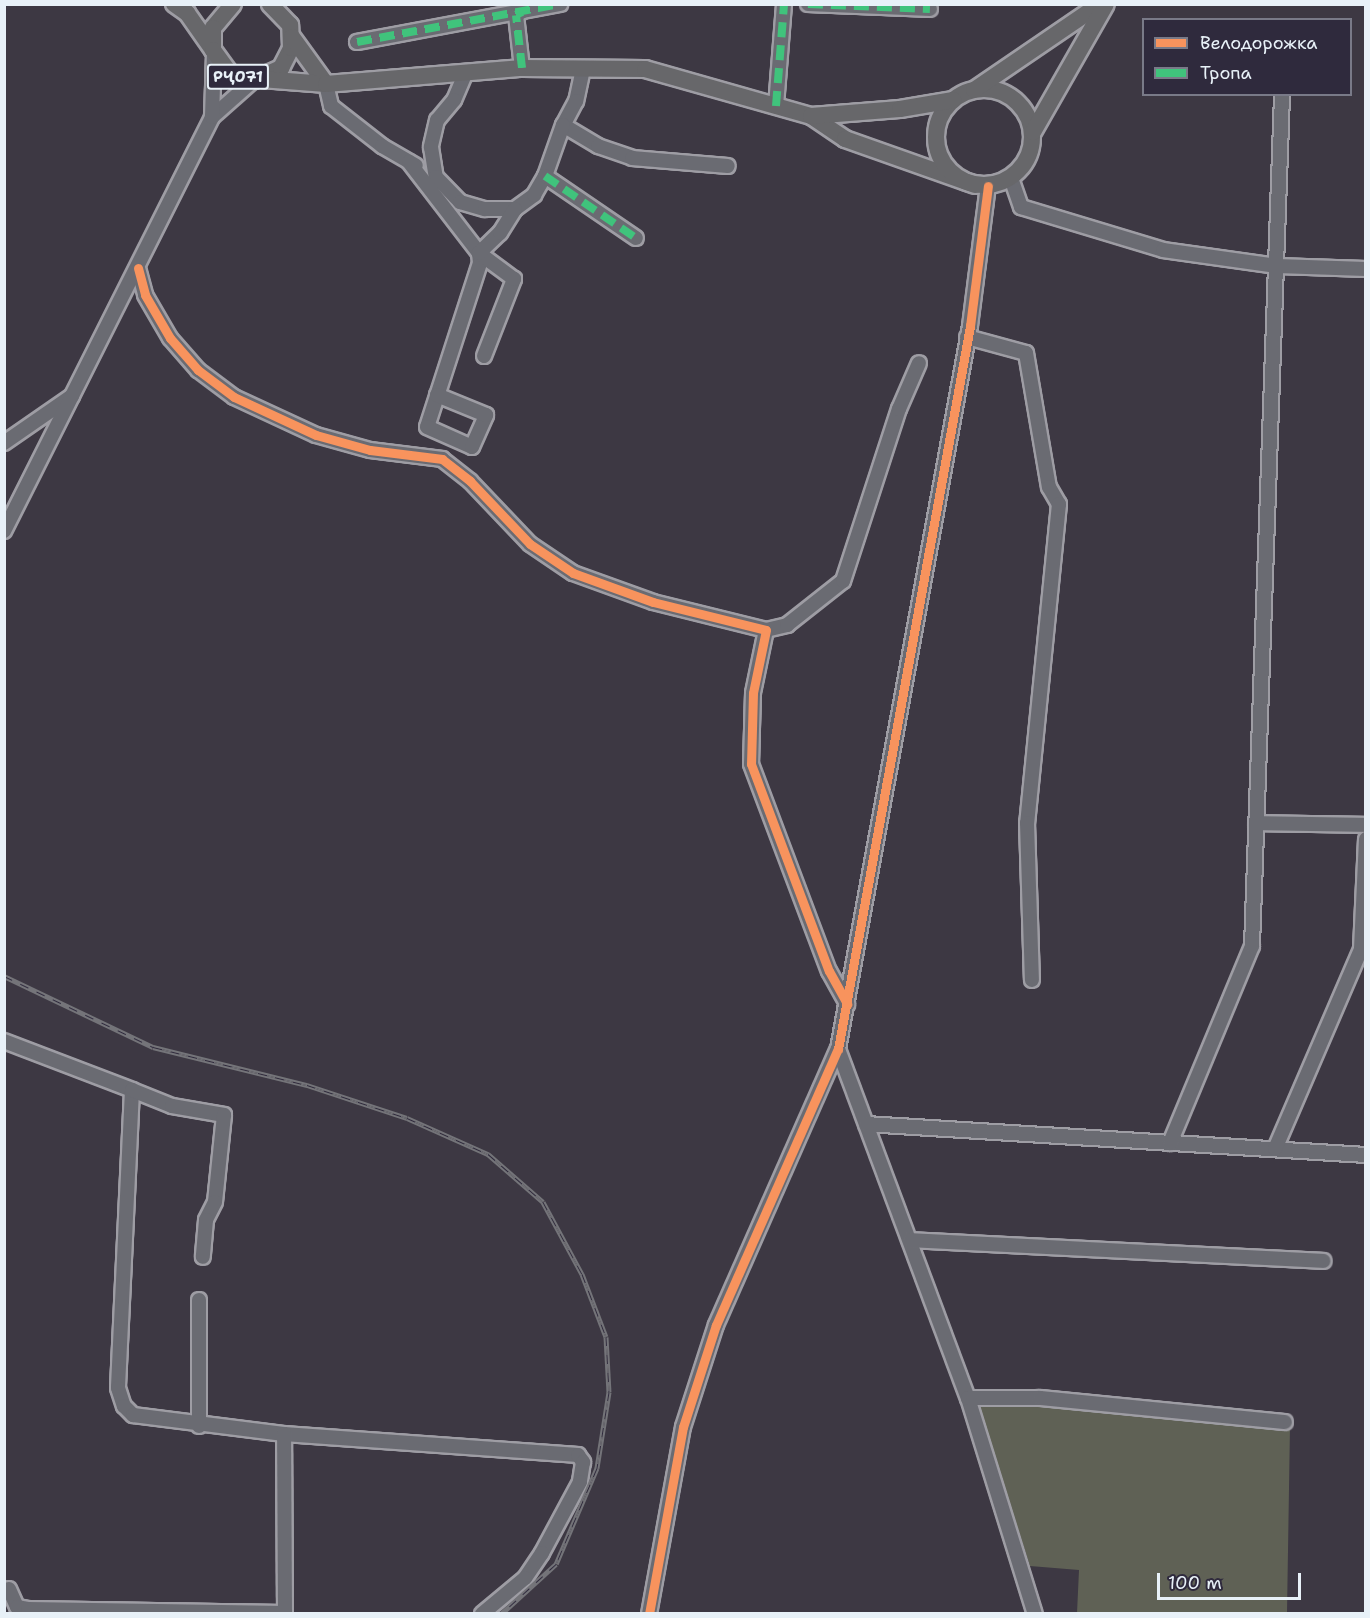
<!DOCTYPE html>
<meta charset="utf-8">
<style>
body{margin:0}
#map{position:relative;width:1370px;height:1618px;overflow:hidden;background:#3d3843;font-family:"Shantell Sans",sans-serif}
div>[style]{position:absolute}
.green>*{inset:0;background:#5f6155}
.roads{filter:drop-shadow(2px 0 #9e9da4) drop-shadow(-2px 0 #9e9da4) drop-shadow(0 2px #9e9da4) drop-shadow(0 -2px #9e9da4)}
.minor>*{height:14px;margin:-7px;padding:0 7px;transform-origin:7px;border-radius:7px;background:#6a6b72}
.major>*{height:16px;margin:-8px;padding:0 8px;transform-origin:8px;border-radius:8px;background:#67676a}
.major>.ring{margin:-8px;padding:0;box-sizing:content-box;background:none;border:16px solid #67676a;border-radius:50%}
.rail>*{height:5px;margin-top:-2.5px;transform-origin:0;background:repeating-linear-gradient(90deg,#2f2a3d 0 9px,#747479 0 18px);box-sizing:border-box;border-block:2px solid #747479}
.quiet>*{height:8px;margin-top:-4px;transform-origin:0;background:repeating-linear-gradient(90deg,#40c37c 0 15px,transparent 0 23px)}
.cycleway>*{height:9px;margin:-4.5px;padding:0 4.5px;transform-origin:4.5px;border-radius:4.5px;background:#f8935d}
span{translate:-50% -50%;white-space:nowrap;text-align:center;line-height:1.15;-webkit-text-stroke:6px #2f2a3d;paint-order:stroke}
.shield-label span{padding:2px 4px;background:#2f2a3d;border:2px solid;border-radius:4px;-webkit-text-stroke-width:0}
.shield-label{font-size:16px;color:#e8f1f8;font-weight:700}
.frame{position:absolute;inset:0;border:6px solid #e8f1f8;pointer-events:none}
.legend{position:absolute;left:1142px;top:18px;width:210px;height:78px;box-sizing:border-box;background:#2f2a3d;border:2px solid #797a88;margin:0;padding:8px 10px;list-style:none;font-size:18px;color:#e8f1f8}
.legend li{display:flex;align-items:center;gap:12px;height:30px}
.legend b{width:30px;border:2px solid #797a88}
.scale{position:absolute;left:1157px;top:1573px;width:144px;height:27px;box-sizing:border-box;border:3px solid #e8f1f8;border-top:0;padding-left:8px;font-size:18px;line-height:21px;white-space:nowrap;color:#e8f1f8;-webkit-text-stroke:4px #2f2a3d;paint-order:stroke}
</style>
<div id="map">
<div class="green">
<i style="clip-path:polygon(977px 1402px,1290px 1427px,1287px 1613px,1077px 1613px,1079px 1570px,1030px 1566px)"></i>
</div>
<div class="roads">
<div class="minor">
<i style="left:808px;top:4px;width:122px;rotate:2.3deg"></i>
<i style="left:357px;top:42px;width:207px;rotate:-10.6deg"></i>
<i style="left:522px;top:68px;width:53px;rotate:-96.5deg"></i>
<i style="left:516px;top:15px;width:8px;rotate:-30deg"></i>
<i style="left:583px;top:69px;width:33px;rotate:102deg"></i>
<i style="left:576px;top:101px;width:27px;rotate:118deg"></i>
<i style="left:563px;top:125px;width:41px;rotate:31deg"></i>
<i style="left:598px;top:146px;width:36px;rotate:19deg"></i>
<i style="left:632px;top:158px;width:96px;rotate:4.8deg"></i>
<i style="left:466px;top:72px;width:30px;rotate:113deg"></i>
<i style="left:454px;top:100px;width:26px;rotate:130deg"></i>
<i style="left:437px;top:120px;width:28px;rotate:103deg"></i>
<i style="left:431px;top:147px;width:30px;rotate:81deg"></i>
<i style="left:436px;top:177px;width:35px;rotate:46deg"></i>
<i style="left:460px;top:202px;width:26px;rotate:16deg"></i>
<i style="left:485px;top:209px;width:30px"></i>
<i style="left:515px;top:209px;width:24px;rotate:-36deg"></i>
<i style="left:534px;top:195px;width:22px;rotate:-60deg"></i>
<i style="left:545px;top:176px;width:54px;rotate:-70.6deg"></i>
<i style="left:326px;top:84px;width:23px;rotate:77deg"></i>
<i style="left:331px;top:106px;width:65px;rotate:38.1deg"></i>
<i style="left:382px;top:146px;width:39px;rotate:30deg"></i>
<i style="left:776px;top:106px;width:102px;rotate:-85.5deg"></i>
<i style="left:212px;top:117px;width:56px;rotate:-41.4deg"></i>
<i style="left:409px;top:162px;width:115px;rotate:52.4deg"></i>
<i style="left:479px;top:253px;width:10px;rotate:84deg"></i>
<i style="left:480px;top:263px;width:172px;rotate:107.9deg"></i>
<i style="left:427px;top:427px;width:49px;rotate:24deg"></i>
<i style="left:472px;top:447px;width:35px;rotate:-66deg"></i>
<i style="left:486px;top:415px;width:53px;rotate:-157.8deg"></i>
<i style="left:545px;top:176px;width:110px;rotate:34.3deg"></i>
<i style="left:1011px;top:178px;width:31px;rotate:71deg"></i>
<i style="left:1021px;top:207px;width:148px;rotate:16.8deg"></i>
<i style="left:1163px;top:250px;width:115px;rotate:8deg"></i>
<i style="left:1277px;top:266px;width:89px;rotate:1.9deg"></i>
<i style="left:138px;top:268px;width:28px;rotate:75deg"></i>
<i style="left:145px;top:295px;width:50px;rotate:59.8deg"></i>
<i style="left:170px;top:338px;width:43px;rotate:48.8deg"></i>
<i style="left:198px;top:370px;width:45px;rotate:36.9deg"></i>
<i style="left:234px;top:397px;width:90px;rotate:24.9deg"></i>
<i style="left:316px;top:435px;width:56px;rotate:15.5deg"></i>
<i style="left:370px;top:450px;width:73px;rotate:7.1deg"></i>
<i style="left:442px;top:459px;width:36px;rotate:38deg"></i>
<i style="left:470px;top:481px;width:87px;rotate:46.4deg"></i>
<i style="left:530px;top:544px;width:52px;rotate:34deg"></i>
<i style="left:573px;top:573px;width:85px;rotate:19.9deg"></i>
<i style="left:653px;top:602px;width:116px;rotate:13.9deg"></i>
<i style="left:766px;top:630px;width:64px;rotate:101.7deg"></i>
<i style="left:753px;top:693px;width:71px;rotate:91.6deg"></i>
<i style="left:751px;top:764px;width:221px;rotate:69.4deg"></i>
<i style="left:829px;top:971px;width:38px;rotate:61deg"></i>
<i style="left:967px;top:337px;width:61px;rotate:15.2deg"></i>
<i style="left:1026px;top:353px;width:136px;rotate:80.3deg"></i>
<i style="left:1049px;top:487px;width:20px;rotate:60deg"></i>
<i style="left:1059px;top:504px;width:321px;rotate:95.7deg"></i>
<i style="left:1027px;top:823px;width:157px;rotate:88.2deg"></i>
<i style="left:484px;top:356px;width:83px;rotate:-68.7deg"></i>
<i style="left:514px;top:279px;width:44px;rotate:-143.4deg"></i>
<i style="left:479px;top:253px;width:29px;rotate:-44deg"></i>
<i style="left:500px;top:233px;width:28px;rotate:-58deg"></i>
<i style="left:4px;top:443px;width:83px;rotate:-34.7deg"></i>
<i style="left:4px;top:531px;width:463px;rotate:-63.3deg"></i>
<i style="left:212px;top:117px;width:64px;rotate:-88.2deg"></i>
<i style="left:766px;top:630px;width:22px;rotate:-13deg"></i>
<i style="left:787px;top:625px;width:71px;rotate:-38.2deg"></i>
<i style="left:843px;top:581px;width:181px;rotate:-72deg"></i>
<i style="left:899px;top:409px;width:50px;rotate:-66.5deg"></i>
<i style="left:1256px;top:823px;width:110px;rotate:1deg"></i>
<i style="left:4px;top:1041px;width:137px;rotate:20.9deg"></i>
<i style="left:132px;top:1090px;width:298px;rotate:92.7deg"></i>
<i style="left:118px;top:1388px;width:19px;rotate:72deg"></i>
<i style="left:124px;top:1406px;width:13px;rotate:45deg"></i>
<i style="left:133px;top:1415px;width:152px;rotate:7.2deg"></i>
<i style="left:284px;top:1434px;width:295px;rotate:4.1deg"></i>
<i style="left:578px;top:1455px;width:9px;rotate:54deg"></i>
<i style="left:583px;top:1462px;width:20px;rotate:99deg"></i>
<i style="left:580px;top:1482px;width:81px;rotate:118.2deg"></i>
<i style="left:542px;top:1553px;width:30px;rotate:124deg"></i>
<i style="left:525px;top:1578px;width:56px;rotate:140.1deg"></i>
<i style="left:838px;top:1049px;width:372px;rotate:69.6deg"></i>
<i style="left:968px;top:1398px;width:226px;rotate:72.8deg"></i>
<i style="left:132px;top:1090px;width:43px;rotate:21.8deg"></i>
<i style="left:172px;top:1106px;width:53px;rotate:9.8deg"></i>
<i style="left:224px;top:1115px;width:87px;rotate:95.9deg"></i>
<i style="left:215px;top:1202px;width:20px;rotate:117deg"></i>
<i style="left:206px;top:1220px;width:37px;rotate:95deg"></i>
<i style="left:866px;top:1124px;width:501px;rotate:3.55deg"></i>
<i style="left:1170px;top:1143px;width:213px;rotate:-67.4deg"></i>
<i style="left:1252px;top:946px;width:853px;rotate:-87.98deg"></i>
<i style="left:1275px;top:1149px;width:218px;rotate:-66.7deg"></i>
<i style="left:1361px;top:949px;width:110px;rotate:-87.4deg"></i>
<i style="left:910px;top:1240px;width:414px;rotate:2.9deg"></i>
<i style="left:968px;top:1398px;width:72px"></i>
<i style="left:1040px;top:1398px;width:246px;rotate:5.6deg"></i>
<i style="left:199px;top:1426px;width:126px;rotate:-90deg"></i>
<i style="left:9px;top:1589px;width:20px;rotate:66deg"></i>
<i style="left:17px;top:1607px;width:11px;rotate:10deg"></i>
<i style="left:28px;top:1609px;width:257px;rotate:0.9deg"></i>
<i style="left:285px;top:1613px;width:179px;rotate:-90.3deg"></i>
<i style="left:649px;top:1614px;width:190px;rotate:-79.7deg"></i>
<i style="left:683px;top:1427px;width:107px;rotate:-72.1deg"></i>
<i style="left:716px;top:1325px;width:302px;rotate:-66.2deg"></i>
<i style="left:838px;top:1049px;width:735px;rotate:-79.65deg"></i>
<i style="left:970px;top:326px;width:141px;rotate:-82.7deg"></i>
</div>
<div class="major">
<i style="left:174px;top:4px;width:16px;rotate:35deg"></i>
<i style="left:187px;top:13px;width:45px;rotate:54.9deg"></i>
<i style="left:233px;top:4px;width:31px;rotate:130deg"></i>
<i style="left:213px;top:28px;width:22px;rotate:90deg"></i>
<i style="left:213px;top:50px;width:29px;rotate:54deg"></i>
<i style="left:230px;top:73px;width:25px;rotate:16deg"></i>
<i style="left:254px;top:80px;width:30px;rotate:-24deg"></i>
<i style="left:281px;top:68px;width:22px;rotate:-63deg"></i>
<i style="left:291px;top:48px;width:23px;rotate:-92deg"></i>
<i style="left:290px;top:25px;width:29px;rotate:-134deg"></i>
<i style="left:292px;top:37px;width:58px;rotate:54.1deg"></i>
<i style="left:261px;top:79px;width:65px;rotate:4.4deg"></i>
<i style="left:326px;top:84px;width:197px;rotate:-4.7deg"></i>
<i style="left:522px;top:68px;width:123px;rotate:0.5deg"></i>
<i style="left:645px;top:69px;width:173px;rotate:15.8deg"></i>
<i style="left:811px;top:116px;width:41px;rotate:34.1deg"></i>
<i style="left:845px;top:139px;width:138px;rotate:19.5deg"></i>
<i class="ring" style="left:936px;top:89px;width:80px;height:80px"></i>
<i style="left:974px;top:90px;width:153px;rotate:-34.3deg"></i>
<i style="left:811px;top:116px;width:89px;rotate:-4.5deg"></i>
<i style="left:900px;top:109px;width:54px;rotate:-9.6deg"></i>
<i style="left:1033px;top:132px;width:147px;rotate:-60.3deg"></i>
</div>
</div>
<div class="rail">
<i style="left:4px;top:976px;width:165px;rotate:25.5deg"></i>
<i style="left:153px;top:1047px;width:159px;rotate:13.9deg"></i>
<i style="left:307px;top:1085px;width:105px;rotate:18.3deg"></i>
<i style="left:407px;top:1118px;width:89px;rotate:24deg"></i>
<i style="left:488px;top:1154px;width:73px;rotate:41.1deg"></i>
<i style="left:543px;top:1202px;width:82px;rotate:61.6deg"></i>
<i style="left:582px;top:1274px;width:67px;rotate:69.1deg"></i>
<i style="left:606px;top:1337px;width:55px;rotate:86.9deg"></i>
<i style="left:609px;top:1392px;width:77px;rotate:99deg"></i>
<i style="left:597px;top:1468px;width:104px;rotate:113.1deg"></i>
<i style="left:556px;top:1564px;width:74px;rotate:137.7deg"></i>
</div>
<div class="quiet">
<i style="left:808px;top:4px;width:122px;rotate:2.3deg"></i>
<i style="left:357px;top:42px;width:207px;rotate:-10.6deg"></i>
<i style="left:522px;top:68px;width:53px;rotate:-96.5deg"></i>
<i style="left:516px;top:15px;width:7px;rotate:-27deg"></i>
<i style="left:776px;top:106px;width:102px;rotate:-85.5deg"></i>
<i style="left:545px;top:176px;width:110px;rotate:34.3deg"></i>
</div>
<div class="cycleway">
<i style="left:138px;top:268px;width:28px;rotate:75deg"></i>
<i style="left:145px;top:295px;width:50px;rotate:59.8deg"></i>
<i style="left:170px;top:338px;width:43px;rotate:48.8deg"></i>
<i style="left:198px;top:370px;width:45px;rotate:36.9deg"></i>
<i style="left:234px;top:397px;width:90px;rotate:24.9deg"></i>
<i style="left:316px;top:435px;width:56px;rotate:15.5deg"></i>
<i style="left:370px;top:450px;width:73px;rotate:7.1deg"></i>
<i style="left:442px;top:459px;width:36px;rotate:38deg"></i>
<i style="left:470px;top:481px;width:87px;rotate:46.4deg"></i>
<i style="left:530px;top:544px;width:52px;rotate:34deg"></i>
<i style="left:573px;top:573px;width:85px;rotate:19.9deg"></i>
<i style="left:653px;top:602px;width:116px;rotate:13.9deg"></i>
<i style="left:766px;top:630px;width:64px;rotate:101.7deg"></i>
<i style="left:753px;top:693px;width:71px;rotate:91.6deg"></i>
<i style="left:751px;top:764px;width:221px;rotate:69.4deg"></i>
<i style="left:829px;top:971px;width:38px;rotate:61deg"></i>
<i style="left:649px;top:1614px;width:190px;rotate:-79.7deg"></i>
<i style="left:683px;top:1427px;width:107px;rotate:-72.1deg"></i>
<i style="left:716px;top:1325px;width:302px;rotate:-66.2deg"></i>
<i style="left:838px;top:1049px;width:735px;rotate:-79.65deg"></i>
<i style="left:970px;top:326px;width:141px;rotate:-82.7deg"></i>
</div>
<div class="shield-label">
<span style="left:238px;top:77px">РҶ071</span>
</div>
<div class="frame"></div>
<ul class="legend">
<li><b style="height:8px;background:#f8935d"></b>Велодорожка</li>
<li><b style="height:8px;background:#40c37c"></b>Тропа</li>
</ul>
<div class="scale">100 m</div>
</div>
